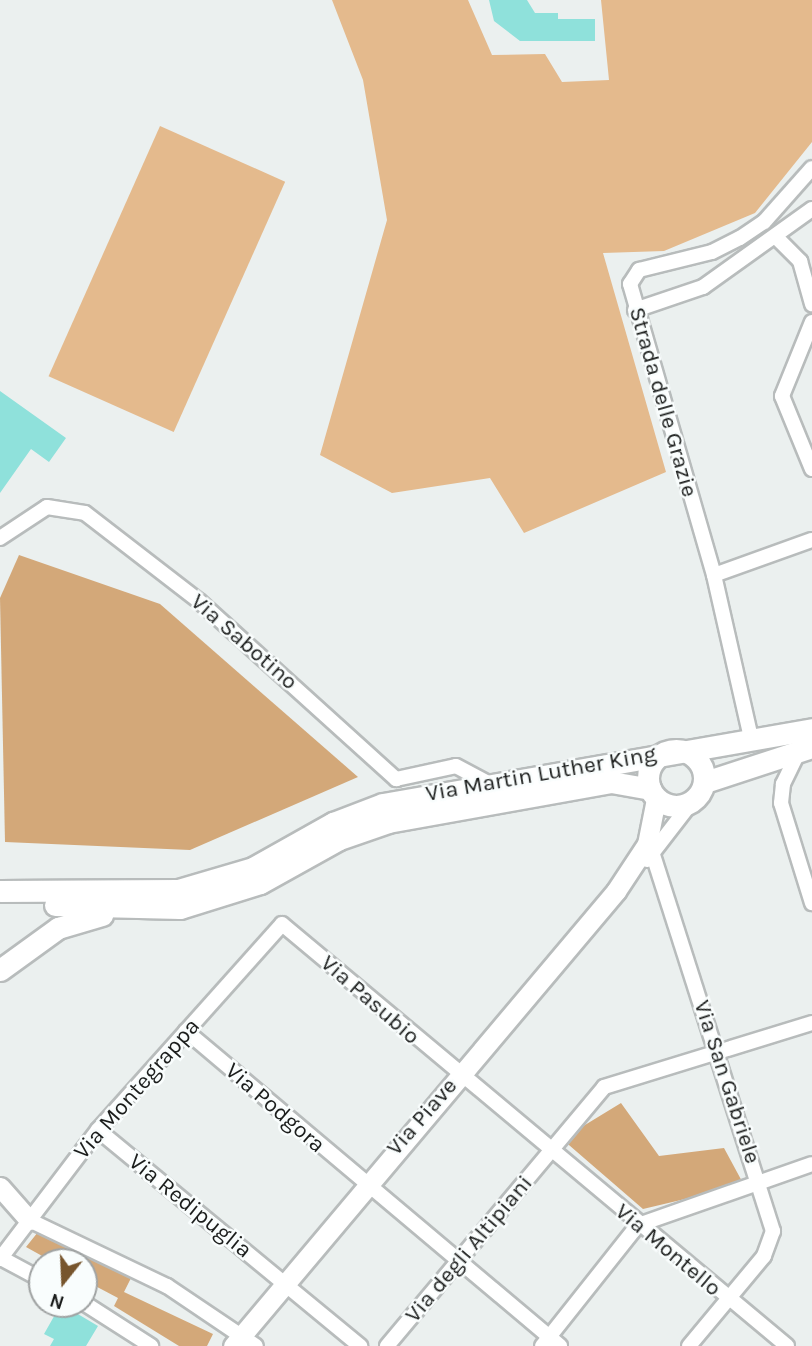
<!DOCTYPE html>
<style>
body{margin:0}
#map{position:relative;width:812px;height:1346px;overflow:hidden;background:#ebf0ef;font-family:Karla,sans-serif}
div>[style]{position:absolute}
.green>*{inset:0;background:#e4ba8d;transform-origin:0 0}
.forest>*{inset:0;background:#d3a879}
.building>*{inset:0;background:#8fe1db}
.roads{filter:drop-shadow(2px 0 #b8bcbc) drop-shadow(-2px 0 #b8bcbc) drop-shadow(0 2px #b8bcbc) drop-shadow(0 -2px #b8bcbc)}
.street>*{height:14px;margin:-7px;padding:0 7px;transform-origin:7px;border-radius:7px;background:#fff}
.secondary>*{height:19px;margin:-9.5px;padding:0 9.5px;transform-origin:9.5px;border-radius:9.5px;background:#fff}
.primary>*{height:21px;margin:-10.5px;padding:0 10.5px;transform-origin:10.5px;border-radius:10.5px;background:#fff}
.primary>.ring{margin:-10.5px;padding:0;box-sizing:content-box;background:none;border:21px solid #fff;border-radius:50%}
span{translate:-50% -50%;white-space:nowrap;text-align:center;line-height:1.15;-webkit-text-stroke:5px #f9fdfd;paint-order:stroke}
.street-label{font-size:23px;color:#1b1d1c}
.north{position:absolute;left:28px;top:1248px;width:70px;height:70px;box-sizing:border-box;background:#f9fdfd;border:2px solid #a0a3a3;border-radius:50%;rotate:198deg;font-size:19px;font-weight:700;line-height:28px;text-align:center;color:#1b1d1c}
.north::after{content:'';display:block;margin:auto;width:24px;height:32px;background:#77552d;clip-path:polygon(50% 0,100% 100%,50% 72%,0 100%)}
</style>
<div id="map">
<div class="green">
<i style="clip-path:polygon(332px 0,468px 0,492px 55px,545px 54px,562px 82px,609px 80px,601px 0,812px 0,812px 142px,755px 213px,664px 251px,603px 253px,666px 472px,524px 533px,490px 478px,392px 493px,320px 455px,387px 220px,363px 80px)"></i>
<i style="left:160px;top:126px;width:137px;height:274px;rotate:24deg"></i>
</div>
<div class="forest">
<i style="clip-path:polygon(19px 555px,160px 604px,358px 777px,190px 850px,5px 842px,0 598px)"></i>
<i style="clip-path:polygon(621px 1103px,659px 1156px,724px 1148px,744px 1185px,643px 1209px,562px 1139px)"></i>
<i style="clip-path:polygon(38px 1232px,131px 1278px,124px 1292px,213px 1334px,207px 1346px,179px 1346px,114px 1306px,118px 1298px,84px 1280px,84px 1262px,53px 1262px,26px 1247px)"></i>
</div>
<div class="building">
<i style="clip-path:polygon(489px 0,527px 0,535px 13px,558px 13px,558px 19px,595px 19px,595px 41px,520px 41px,494px 21px)"></i>
<i style="clip-path:polygon(0 391px,66px 438px,49px 462px,31px 449px,0 493px)"></i>
<i style="clip-path:polygon(61px 1304px,98px 1326px,86px 1346px,50px 1346px,54px 1339px,44px 1334px)"></i>
</div>
<div class="roads">
<div class="street">
<i style="left:777px;top:238px;width:33px;rotate:45deg"></i>
<i style="left:800px;top:261px;width:45px;rotate:74.4deg"></i>
<i style="left:635px;top:310px;width:72px;rotate:-18.7deg"></i>
<i style="left:703px;top:287px;width:134px;rotate:-35.6deg"></i>
<i style="left:812px;top:322px;width:80px;rotate:112.1deg"></i>
<i style="left:782px;top:396px;width:79px;rotate:67.7deg"></i>
<i style="left:0;top:538px;width:56px;rotate:-33.4deg"></i>
<i style="left:47px;top:507px;width:38px;rotate:9deg"></i>
<i style="left:85px;top:513px;width:144px;rotate:37.7deg"></i>
<i style="left:199px;top:601px;width:266px;rotate:42.1deg"></i>
<i style="left:396px;top:779px;width:61px;rotate:-12.2deg"></i>
<i style="left:456px;top:766px;width:34px;rotate:28deg"></i>
<i style="left:714px;top:575px;width:104px;rotate:-19.7deg"></i>
<i style="left:751px;top:738px;width:167px;rotate:-102.8deg"></i>
<i style="left:714px;top:575px;width:303px;rotate:-106.1deg"></i>
<i style="left:630px;top:284px;width:17px;rotate:-57deg"></i>
<i style="left:639px;top:270px;width:75px;rotate:-13.9deg"></i>
<i style="left:712px;top:252px;width:31px;rotate:-27deg"></i>
<i style="left:740px;top:238px;width:29px;rotate:-34deg"></i>
<i style="left:764px;top:222px;width:72px;rotate:-48.4deg"></i>
<i style="left:799px;top:751px;width:37px;rotate:116deg"></i>
<i style="left:783px;top:784px;width:19px;rotate:96deg"></i>
<i style="left:781px;top:803px;width:105px;rotate:72.8deg"></i>
<i style="left:653px;top:855px;width:395px;rotate:72.3deg"></i>
<i style="left:773px;top:1231px;width:27px;rotate:110deg"></i>
<i style="left:764px;top:1256px;width:117px;rotate:129.8deg"></i>
<i style="left:647px;top:860px;width:72px;rotate:-52.3deg"></i>
<i style="left:186px;top:1031px;width:489px;rotate:40.1deg"></i>
<i style="left:98px;top:1130px;width:340px;rotate:39.5deg"></i>
<i style="left:29px;top:1220px;width:153px;rotate:25.6deg"></i>
<i style="left:167px;top:1286px;width:107px;rotate:34deg"></i>
<i style="left:1px;top:1258px;width:47px;rotate:28.2deg"></i>
<i style="left:0;top:1259px;width:162px;rotate:-52.8deg"></i>
<i style="left:98px;top:1130px;width:276px;rotate:-48.2deg"></i>
<i style="left:282px;top:924px;width:658px;rotate:39.88deg"></i>
<i style="left:84px;top:1303px;width:80px;rotate:32.7deg"></i>
<i style="left:387px;top:1346px;width:338px;rotate:-50deg"></i>
<i style="left:604px;top:1087px;width:218px;rotate:-17.1deg"></i>
<i style="left:542px;top:1346px;width:154px;rotate:-51.6deg"></i>
<i style="left:638px;top:1225px;width:184px;rotate:-19.3deg"></i>
</div>
<div class="secondary">
<i style="left:0;top:1187px;width:44px;rotate:48.7deg"></i>
<i style="left:233px;top:1346px;width:595px;rotate:-49.91deg"></i>
<i style="left:616px;top:891px;width:56px;rotate:-56.6deg"></i>
<i style="left:647px;top:844px;width:46px;rotate:-78.7deg"></i>
</div>
<div class="primary">
<i class="ring" style="left:648px;top:750px;width:35px;height:35px"></i>
<i style="left:705px;top:782px;width:113px;rotate:-18.1deg"></i>
<i style="left:0;top:891px;width:178px;rotate:-0.3deg"></i>
<i style="left:178px;top:890px;width:78px;rotate:-16.3deg"></i>
<i style="left:253px;top:868px;width:92px;rotate:-29.4deg"></i>
<i style="left:333px;top:823px;width:53px;rotate:-20.8deg"></i>
<i style="left:383px;top:804px;width:436px;rotate:-9.9deg"></i>
<i style="left:55px;top:905px;width:125px;rotate:1.4deg"></i>
<i style="left:180px;top:908px;width:84px;rotate:-17.4deg"></i>
<i style="left:260px;top:883px;width:90px;rotate:-29.1deg"></i>
<i style="left:339px;top:839px;width:52px;rotate:-19.1deg"></i>
<i style="left:388px;top:822px;width:227px;rotate:-10.2deg"></i>
<i style="left:611px;top:782px;width:40px;rotate:10deg"></i>
<i style="left:0;top:970px;width:72px;rotate:-35.9deg"></i>
<i style="left:58px;top:928px;width:46px;rotate:-16.5deg"></i>
</div>
</div>
<div class="street-label">
<span style="left:663px;top:402px;rotate:74deg">Strada delle Grazie</span>
<span style="left:244px;top:642px;rotate:41deg">Via Sabotino</span>
<span style="left:541px;top:774px;rotate:-10deg">Via Martin Luther King</span>
<span style="left:370px;top:1000px;rotate:41deg">Via Pasubio</span>
<span style="left:727px;top:1082px;rotate:72deg">Via San Gabriele</span>
<span style="left:137px;top:1089px;rotate:-49deg">Via Montegrappa</span>
<span style="left:275px;top:1108px;rotate:41deg">Via Podgora</span>
<span style="left:422px;top:1117px;rotate:-49deg">Via Piave</span>
<span style="left:190px;top:1206px;rotate:39deg">Via Redipuglia</span>
<span style="left:469px;top:1249px;rotate:-50deg">Via degli Altipiani</span>
<span style="left:668px;top:1250px;rotate:40deg">Via Montello</span>
</div>
<div class="north">N</div>
</div>
